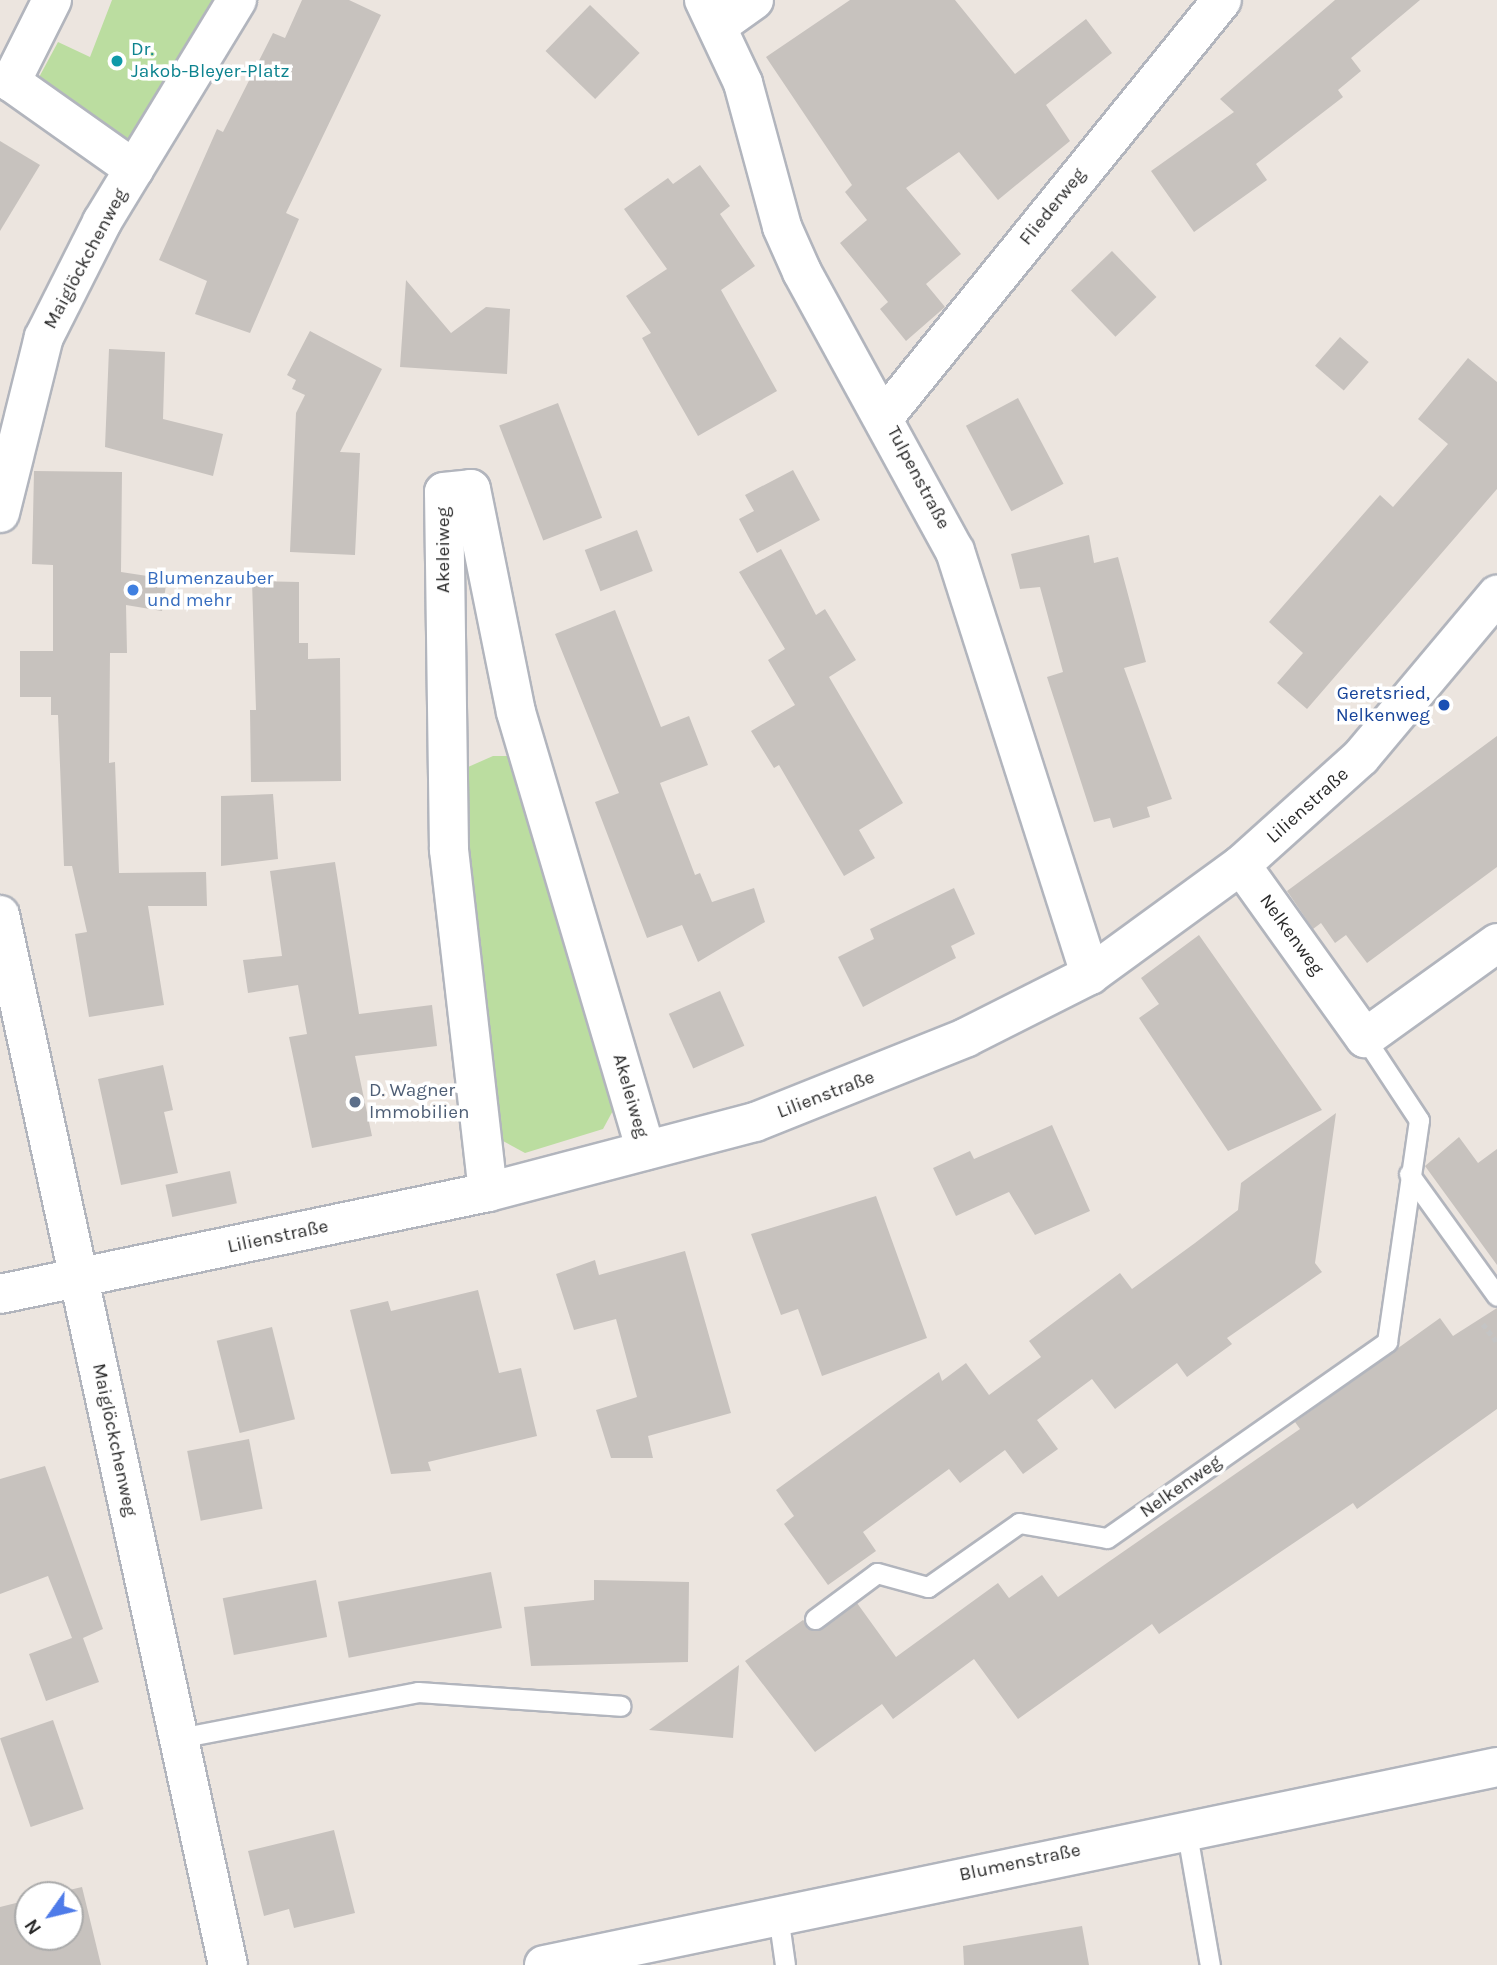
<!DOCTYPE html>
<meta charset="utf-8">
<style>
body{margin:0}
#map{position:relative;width:1497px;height:1965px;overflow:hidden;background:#ece5df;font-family:Karla,sans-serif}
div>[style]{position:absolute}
.green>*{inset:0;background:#bbdda0}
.building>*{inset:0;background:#c7c2be;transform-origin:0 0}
.path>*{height:4.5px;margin-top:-2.25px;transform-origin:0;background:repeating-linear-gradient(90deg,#c4c4c4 0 5px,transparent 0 8.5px)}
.roads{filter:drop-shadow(2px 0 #b2b5bd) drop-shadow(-2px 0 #b2b5bd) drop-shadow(0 2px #b2b5bd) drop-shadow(0 -2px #b2b5bd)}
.service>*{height:19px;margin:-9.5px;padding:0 9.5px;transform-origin:9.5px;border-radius:9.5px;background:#fff}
.minor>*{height:38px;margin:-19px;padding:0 19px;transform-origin:19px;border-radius:19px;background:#fff}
.dots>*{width:19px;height:19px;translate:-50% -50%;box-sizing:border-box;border:4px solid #fff;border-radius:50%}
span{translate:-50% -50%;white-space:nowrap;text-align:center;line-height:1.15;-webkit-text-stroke:7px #fff;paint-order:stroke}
.culture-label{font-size:19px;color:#0d838f}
.left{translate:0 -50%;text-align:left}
.street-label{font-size:19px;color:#2b2b2b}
.shop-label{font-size:19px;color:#366cbe}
.transit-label{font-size:19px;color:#164399}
.right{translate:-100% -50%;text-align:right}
.service-label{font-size:19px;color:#4e5e75}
.north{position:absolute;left:14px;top:1881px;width:70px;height:70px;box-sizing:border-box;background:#fff;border:2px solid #aaa;border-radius:50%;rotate:236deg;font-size:19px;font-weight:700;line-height:28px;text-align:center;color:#2b2b2b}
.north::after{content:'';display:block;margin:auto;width:24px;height:32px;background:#4e7be9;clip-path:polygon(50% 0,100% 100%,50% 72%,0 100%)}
</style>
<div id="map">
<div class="green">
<i style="clip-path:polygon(112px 0,219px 0,140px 137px,127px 141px,37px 81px,58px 42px,90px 57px)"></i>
<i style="clip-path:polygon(493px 756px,512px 756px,616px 1105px,603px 1129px,525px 1153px,503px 1141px,459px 771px)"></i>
</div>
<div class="building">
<i style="clip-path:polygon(302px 0,349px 0,381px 15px,286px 213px,299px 219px,250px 333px,195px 314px,207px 281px,159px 260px,217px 129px,223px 132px,273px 33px,285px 38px)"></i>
<i style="clip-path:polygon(850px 0,955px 0,1015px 74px,1086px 19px,1112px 53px,1046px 105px,1070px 141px,998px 200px,959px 152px,906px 188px,961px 254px,926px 284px,945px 307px,906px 341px,880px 309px,888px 302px,840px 243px,867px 220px,845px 192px,852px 185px,766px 57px)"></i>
<i style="clip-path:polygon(1335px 0,1420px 0,1351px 58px,1361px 71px,1338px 90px,1343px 97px,1256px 164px,1267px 180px,1194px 232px,1151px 171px,1234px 112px,1220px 99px)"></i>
<i style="left:590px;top:5px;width:69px;height:64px;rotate:44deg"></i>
<i style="clip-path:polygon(0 141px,40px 165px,0 231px)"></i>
<i style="clip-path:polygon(700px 165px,730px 206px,720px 214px,755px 266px,721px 290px,777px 391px,698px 436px,642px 338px,651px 333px,626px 296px,667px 269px,624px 209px,668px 178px,673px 184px)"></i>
<i style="left:1112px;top:251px;width:64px;height:57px;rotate:46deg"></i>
<i style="clip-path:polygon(406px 280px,451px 333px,486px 307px,510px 309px,507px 374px,400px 367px)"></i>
<i style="clip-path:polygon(310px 331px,382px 369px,340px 452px,360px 453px,355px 555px,290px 552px,296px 413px,305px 395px,292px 389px,296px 380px,287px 375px)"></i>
<i style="left:1340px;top:337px;width:38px;height:38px;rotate:41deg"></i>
<i style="clip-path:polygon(109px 349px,165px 352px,163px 419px,223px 434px,213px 476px,105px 447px)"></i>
<i style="clip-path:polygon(1468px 358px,1497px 382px,1497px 489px,1307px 709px,1277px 683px,1303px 653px,1269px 622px,1380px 495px,1393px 507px,1448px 444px,1418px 419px)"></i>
<i style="left:1018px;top:398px;width:97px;height:59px;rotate:62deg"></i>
<i style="left:558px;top:403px;width:123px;height:63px;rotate:69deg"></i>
<i style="clip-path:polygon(793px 470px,820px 520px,757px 553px,739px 519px,754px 511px,745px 495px)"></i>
<i style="clip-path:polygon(34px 471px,122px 472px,121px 572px,167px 579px,162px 611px,126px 605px,127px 653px,110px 653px,109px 763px,115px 762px,119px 873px,206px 872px,207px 906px,148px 906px,164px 1005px,89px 1017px,75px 934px,87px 932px,72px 866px,64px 866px,58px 715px,51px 715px,51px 697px,20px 697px,20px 651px,53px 651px,53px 565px,32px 564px)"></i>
<i style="left:637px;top:530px;width:44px;height:56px;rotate:69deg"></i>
<i style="clip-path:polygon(1089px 535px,1094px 563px,1118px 557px,1146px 662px,1124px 668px,1172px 799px,1147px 807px,1150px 817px,1113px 828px,1110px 818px,1094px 822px,1047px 677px,1063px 672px,1040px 587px,1020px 589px,1011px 554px)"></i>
<i style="clip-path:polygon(781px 549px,816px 615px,825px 609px,856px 660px,829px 677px,903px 803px,859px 830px,875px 858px,844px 876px,779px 765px,774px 768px,751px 731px,795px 705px,768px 660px,785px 649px,739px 572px)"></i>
<i style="clip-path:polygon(252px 581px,299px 582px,299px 643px,308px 643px,308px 659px,340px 658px,341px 781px,251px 782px,250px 710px,256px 710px)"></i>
<i style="clip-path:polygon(615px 610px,661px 727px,689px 716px,708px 765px,660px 783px,695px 875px,700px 873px,712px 902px,754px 888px,765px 922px,698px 962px,682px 925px,647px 938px,595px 802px,619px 793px,555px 634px)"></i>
<i style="clip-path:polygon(1497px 736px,1497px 867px,1367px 963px,1346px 935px,1335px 943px,1321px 923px,1313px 929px,1287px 891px)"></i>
<i style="clip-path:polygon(273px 794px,278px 859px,221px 866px,221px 796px)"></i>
<i style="clip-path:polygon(335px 862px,359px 1014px,432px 1005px,437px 1046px,355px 1056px,372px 1136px,312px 1148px,289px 1037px,307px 1034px,298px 985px,248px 993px,243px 960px,282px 956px,270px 871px)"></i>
<i style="clip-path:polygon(954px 888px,975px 934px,951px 946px,956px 958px,863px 1007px,838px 957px,874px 939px,870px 929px)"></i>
<i style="clip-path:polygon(1199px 935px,1322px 1110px,1228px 1151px,1139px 1018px,1159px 1004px,1141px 978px)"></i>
<i style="left:720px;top:991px;width:60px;height:56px;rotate:66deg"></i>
<i style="clip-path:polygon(163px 1065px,173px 1110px,164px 1112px,178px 1173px,121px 1185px,98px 1079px)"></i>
<i style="clip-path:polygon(1336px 1113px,1315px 1263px,1322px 1272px,1227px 1338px,1232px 1344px,1187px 1377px,1177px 1363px,1115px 1409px,1092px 1379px,1037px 1420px,1058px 1449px,1023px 1474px,1005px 1450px,960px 1483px,949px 1469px,863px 1532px,876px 1551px,828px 1585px,784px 1524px,794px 1516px,776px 1490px,939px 1372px,942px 1381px,966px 1363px,989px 1395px,1041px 1357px,1029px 1341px,1120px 1273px,1132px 1289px,1195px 1243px,1238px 1210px,1241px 1183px)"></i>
<i style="clip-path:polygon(1052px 1125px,1090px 1211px,1035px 1235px,1009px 1192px,956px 1216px,933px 1168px,970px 1151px,974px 1159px)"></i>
<i style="clip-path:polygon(1459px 1137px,1478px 1163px,1497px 1149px,1497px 1265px,1425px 1166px)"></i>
<i style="left:230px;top:1171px;width:33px;height:66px;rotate:78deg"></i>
<i style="clip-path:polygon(876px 1196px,927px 1338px,822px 1376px,798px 1309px,781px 1315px,751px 1234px)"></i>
<i style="clip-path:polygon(685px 1251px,731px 1413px,648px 1436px,653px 1458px,611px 1458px,596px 1410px,637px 1397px,616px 1319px,574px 1330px,556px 1274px,595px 1260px,599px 1275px)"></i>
<i style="clip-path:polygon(478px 1290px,499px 1373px,521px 1368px,537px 1436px,428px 1462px,431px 1471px,391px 1474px,350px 1310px,388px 1301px,391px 1311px)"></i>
<i style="clip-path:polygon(1497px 1308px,1497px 1409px,1357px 1509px,1353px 1503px,1159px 1634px,1152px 1624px,1018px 1719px,974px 1659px,893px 1719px,882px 1704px,815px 1752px,745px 1661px,803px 1620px,817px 1631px,857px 1603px,896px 1657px,998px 1583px,1009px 1598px,1042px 1575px,1058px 1597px,1300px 1429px,1295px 1422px,1440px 1318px,1453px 1336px)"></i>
<i style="left:272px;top:1327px;width:95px;height:57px;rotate:76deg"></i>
<i style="left:249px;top:1439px;width:71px;height:63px;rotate:79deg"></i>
<i style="clip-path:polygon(45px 1466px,103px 1629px,83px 1638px,99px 1682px,46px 1701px,29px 1654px,72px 1638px,48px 1576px,0 1594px,0 1479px)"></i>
<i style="left:491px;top:1572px;width:57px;height:156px;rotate:79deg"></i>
<i style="left:316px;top:1580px;width:58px;height:95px;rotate:79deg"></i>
<i style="clip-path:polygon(594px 1580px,689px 1582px,688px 1662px,531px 1666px,524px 1607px,594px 1600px)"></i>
<i style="clip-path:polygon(739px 1665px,733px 1738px,649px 1730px)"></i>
<i style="left:53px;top:1720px;width:94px;height:56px;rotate:71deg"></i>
<i style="clip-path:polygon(334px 1830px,355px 1913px,294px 1928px,289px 1909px,264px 1916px,248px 1851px)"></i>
<i style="clip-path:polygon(82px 1887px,101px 1965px,0 1965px,0 1907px,28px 1900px,28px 1937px,70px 1937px,70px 1895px,48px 1895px)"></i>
<i style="clip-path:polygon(1082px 1926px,1089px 1965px,964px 1965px,963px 1946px)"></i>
</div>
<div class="path">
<i style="left:1483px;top:1324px;width:23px;rotate:52deg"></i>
</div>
<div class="roads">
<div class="service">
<i style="left:1409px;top:1174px;width:150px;rotate:54.2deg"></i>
<i style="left:815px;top:1619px;width:77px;rotate:-36.6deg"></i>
<i style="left:877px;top:1573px;width:53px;rotate:15.4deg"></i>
<i style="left:928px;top:1587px;width:111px;rotate:-35.1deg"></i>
<i style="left:1019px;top:1523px;width:89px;rotate:9.7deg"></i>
<i style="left:1107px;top:1538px;width:342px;rotate:-35deg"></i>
<i style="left:1387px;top:1342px;width:224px;rotate:-81.8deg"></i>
<i style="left:1419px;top:1120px;width:98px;rotate:-123.4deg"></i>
<i style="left:179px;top:1738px;width:243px;rotate:-10.9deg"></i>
<i style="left:418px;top:1692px;width:203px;rotate:3.9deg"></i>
<i style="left:1186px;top:1828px;width:139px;rotate:80.1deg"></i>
<i style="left:778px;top:1915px;width:50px;rotate:82deg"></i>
</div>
<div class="minor">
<i style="left:52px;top:0;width:92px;rotate:116.6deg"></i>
<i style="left:11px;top:82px;width:151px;rotate:35.3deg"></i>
<i style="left:704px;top:0;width:92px;rotate:64.8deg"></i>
<i style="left:743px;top:83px;width:149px;rotate:74.8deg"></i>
<i style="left:782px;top:227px;width:49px;rotate:66deg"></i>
<i style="left:802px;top:272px;width:318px;rotate:61.3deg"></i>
<i style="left:955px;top:551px;width:445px;rotate:72.3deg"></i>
<i style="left:719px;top:25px;width:43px;rotate:-35.5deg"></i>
<i style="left:885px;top:416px;width:535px;rotate:-50.99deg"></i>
<i style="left:0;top:513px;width:181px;rotate:-76deg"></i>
<i style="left:44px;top:337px;width:129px;rotate:-63.2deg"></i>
<i style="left:102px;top:222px;width:260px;rotate:-58.7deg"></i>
<i style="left:1241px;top:865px;width:213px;rotate:54.4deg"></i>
<i style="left:1365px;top:1038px;width:163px;rotate:-35.7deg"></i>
<i style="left:0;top:915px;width:1074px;rotate:77.75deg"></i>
<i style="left:488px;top:1192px;width:344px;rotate:-96.5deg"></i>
<i style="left:449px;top:850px;width:358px;rotate:-90.8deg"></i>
<i style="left:444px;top:492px;width:27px;rotate:-6deg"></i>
<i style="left:471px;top:489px;width:227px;rotate:78.6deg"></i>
<i style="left:516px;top:712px;width:457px;rotate:73.5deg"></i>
<i style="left:0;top:1294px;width:499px;rotate:-11.8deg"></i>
<i style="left:488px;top:1192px;width:276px;rotate:-14.7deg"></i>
<i style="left:755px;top:1122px;width:228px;rotate:-21.8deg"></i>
<i style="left:967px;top:1037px;width:138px;rotate:-26.8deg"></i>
<i style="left:1090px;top:975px;width:187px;rotate:-36.1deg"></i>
<i style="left:1241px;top:865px;width:161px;rotate:-42deg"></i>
<i style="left:1361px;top:757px;width:212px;rotate:-50deg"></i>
<i style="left:544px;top:1965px;width:973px;rotate:-11.74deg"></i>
</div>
</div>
<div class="dots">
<i style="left:117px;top:61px;background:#0f9aa8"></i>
<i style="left:133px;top:590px;background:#3f7fe0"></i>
<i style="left:1444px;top:705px;background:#1a4fb4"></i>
<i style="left:355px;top:1102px;background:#5c6f8a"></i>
</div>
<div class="culture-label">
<span class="left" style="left:131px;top:61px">Dr.<br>Jakob-Bleyer-Platz</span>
</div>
<div class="street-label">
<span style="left:1053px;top:207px;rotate:-51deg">Fliederweg</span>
<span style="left:86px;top:259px;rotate:-62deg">Maiglöckchenweg</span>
<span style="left:918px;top:478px;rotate:62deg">Tulpenstraße</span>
<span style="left:444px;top:550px;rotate:-90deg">Akeleiweg</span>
<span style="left:1308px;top:806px;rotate:-42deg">Lilienstraße</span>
<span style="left:1291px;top:935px;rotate:54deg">Nelkenweg</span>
<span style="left:826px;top:1095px;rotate:-21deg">Lilienstraße</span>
<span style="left:630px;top:1096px;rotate:74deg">Akeleiweg</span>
<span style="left:278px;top:1237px;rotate:-12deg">Lilienstraße</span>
<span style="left:114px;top:1440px;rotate:78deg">Maiglöckchenweg</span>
<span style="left:1181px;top:1487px;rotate:-35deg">Nelkenweg</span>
<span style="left:1020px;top:1863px;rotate:-12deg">Blumenstraße</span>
</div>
<div class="shop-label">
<span class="left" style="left:147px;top:590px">Blumenzauber<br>und mehr</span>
</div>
<div class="transit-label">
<span class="right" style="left:1430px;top:705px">Geretsried,<br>Nelkenweg</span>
</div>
<div class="service-label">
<span class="left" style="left:369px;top:1102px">D. Wagner<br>Immobilien</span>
</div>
<div class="north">N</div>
</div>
